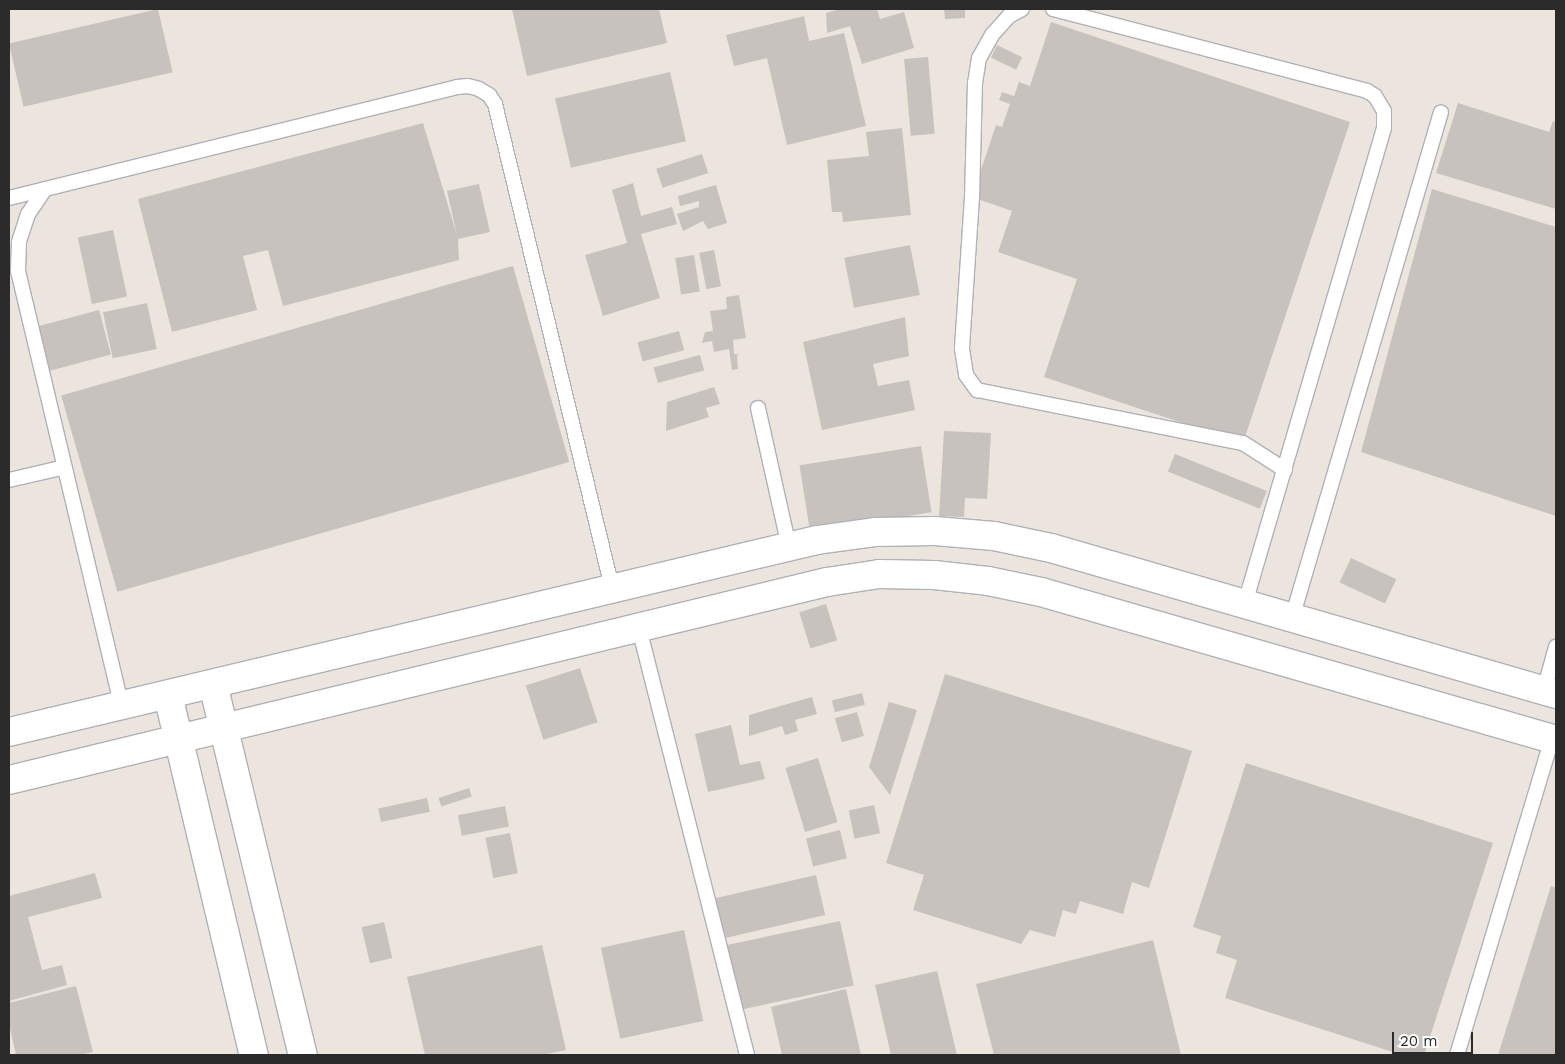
<!DOCTYPE html>
<style>
body{margin:0}
#map{position:relative;width:1565px;height:1064px;overflow:hidden;background:#ece5de;font-family:"Work Sans",sans-serif}
div>[style]{position:absolute}
.building>*{inset:0;background:#c7c2bd;transform-origin:0 0}
.roads{filter:drop-shadow(1px 0 #aeb1ba) drop-shadow(-1px 0 #aeb1ba) drop-shadow(0 1px #aeb1ba) drop-shadow(0 -1px #aeb1ba)}
.lane>*{height:14px;margin:-7px;padding:0 7px;transform-origin:7px;border-radius:7px;background:#fff}
.street>*{height:28px;margin:-14px;padding:0 14px;transform-origin:14px;border-radius:14px;background:#fff}
span{translate:-50% -50%;white-space:nowrap;text-align:center;line-height:1.15;-webkit-text-stroke:4.5px #fff;paint-order:stroke}
.frame{position:absolute;inset:0;border:10px solid #2b2b2b;pointer-events:none}
.scale{position:absolute;left:1392px;top:1032px;width:81px;height:22px;box-sizing:border-box;border:2px solid #2b2b2b;border-top:0;padding-left:6px;font-size:15px;line-height:18px;white-space:nowrap;color:#2b2b2b;-webkit-text-stroke:4px #fff;paint-order:stroke}
</style>
<div id="map">
<div class="building">
<i style="left:158px;top:9px;width:65px;height:153px;rotate:77deg"></i>
<i style="clip-path:polygon(512px 9px,659px 9px,667px 43px,527px 76px)"></i>
<i style="clip-path:polygon(840px 9px,877px 9px,880px 19px,904px 12px,914px 48px,862px 64px,850px 26px,827px 33px,826px 13px)"></i>
<i style="clip-path:polygon(944px 9px,965px 9px,965px 18px,945px 19px)"></i>
<i style="clip-path:polygon(804px 16px,809px 41px,844px 33px,866px 126px,787px 145px,767px 58px,734px 66px,726px 35px)"></i>
<i style="clip-path:polygon(1051px 22px,1350px 122px,1243px 443px,1044px 377px,1077px 279px,998px 252px,1012px 211px,972px 197px,996px 125px,1002px 127px,1010px 104px,999px 100px,1002px 92px,1014px 96px,1019px 82px,1030px 86px)"></i>
<i style="left:997px;top:45px;width:28px;height:14px;rotate:26deg"></i>
<i style="left:928px;top:57px;width:77px;height:24px;rotate:85deg"></i>
<i style="left:670px;top:72px;width:71px;height:118px;rotate:77deg"></i>
<i style="clip-path:polygon(1458px 103px,1549px 132px,1553px 121px,1556px 122px,1556px 209px,1436px 173px)"></i>
<i style="clip-path:polygon(423px 123px,457px 235px,447px 191px,479px 184px,490px 232px,458px 239px,459px 260px,283px 306px,268px 250px,243px 256px,257px 310px,172px 332px,138px 199px)"></i>
<i style="clip-path:polygon(902px 128px,911px 215px,843px 222px,842px 212px,832px 212px,827px 160px,869px 156px,866px 132px)"></i>
<i style="left:702px;top:154px;width:20px;height:48px;rotate:72deg"></i>
<i style="clip-path:polygon(633px 183px,641px 216px,672px 207px,677px 224px,641px 234px,660px 298px,603px 316px,585px 255px,627px 243px,612px 190px)"></i>
<i style="clip-path:polygon(716px 185px,727px 223px,708px 229px,703px 221px,683px 231px,677px 214px,699px 207px,699px 201px,680px 206px,678px 196px)"></i>
<i style="clip-path:polygon(1432px 189px,1556px 227px,1556px 516px,1361px 452px)"></i>
<i style="left:113px;top:230px;width:68px;height:36px;rotate:78deg"></i>
<i style="left:910px;top:245px;width:51px;height:67px;rotate:79deg"></i>
<i style="left:714px;top:250px;width:37px;height:15px;rotate:79deg"></i>
<i style="left:694px;top:255px;width:37px;height:19px;rotate:81deg"></i>
<i style="left:513px;top:266px;width:204px;height:470px;rotate:74deg"></i>
<i style="clip-path:polygon(739px 295px,746px 338px,733px 340px,734px 354px,740px 354px,737px 355px,738px 369px,732px 370px,729px 349px,714px 352px,712px 341px,702px 343px,705px 332px,713px 331px,710px 311px,727px 309px,726px 297px)"></i>
<i style="left:147px;top:303px;width:47px;height:45px;rotate:78deg"></i>
<i style="left:99px;top:310px;width:46px;height:65px;rotate:75deg"></i>
<i style="clip-path:polygon(905px 317px,909px 356px,873px 364px,878px 386px,909px 380px,915px 410px,822px 430px,803px 342px)"></i>
<i style="left:679px;top:331px;width:20px;height:43px;rotate:75deg"></i>
<i style="left:700px;top:355px;width:16px;height:48px;rotate:75deg"></i>
<i style="clip-path:polygon(714px 387px,720px 404px,706px 408px,709px 417px,666px 431px,667px 402px)"></i>
<i style="clip-path:polygon(944px 431px,991px 433px,987px 499px,965px 498px,964px 517px,939px 516px)"></i>
<i style="left:921px;top:446px;width:67px;height:123px;rotate:81deg"></i>
<i style="left:1175px;top:454px;width:99px;height:19px;rotate:22deg"></i>
<i style="left:1351px;top:558px;width:50px;height:27px;rotate:25deg"></i>
<i style="left:826px;top:604px;width:38px;height:28px;rotate:73deg"></i>
<i style="left:580px;top:668px;width:57px;height:57px;rotate:72deg"></i>
<i style="clip-path:polygon(945px 674px,1192px 751px,1149px 888px,1132px 882px,1123px 914px,1080px 901px,1076px 914px,1063px 910px,1055px 937px,1030px 930px,1021px 944px,913px 910px,924px 875px,886px 863px)"></i>
<i style="left:862px;top:693px;width:12px;height:31px;rotate:76deg"></i>
<i style="clip-path:polygon(812px 697px,817px 714px,795px 720px,798px 731px,785px 735px,782px 726px,749px 736px,749px 715px)"></i>
<i style="clip-path:polygon(889px 702px,917px 710px,890px 795px,869px 767px)"></i>
<i style="left:857px;top:712px;width:25px;height:23px;rotate:74deg"></i>
<i style="clip-path:polygon(731px 725px,740px 765px,760px 761px,765px 779px,708px 792px,695px 734px)"></i>
<i style="left:818px;top:758px;width:67px;height:34px;rotate:73deg"></i>
<i style="clip-path:polygon(1246px 763px,1493px 843px,1424px 1055px,1402px 1055px,1225px 998px,1237px 960px,1216px 953px,1221px 936px,1193px 927px)"></i>
<i style="left:469px;top:788px;width:9px;height:32px;rotate:72deg"></i>
<i style="left:427px;top:798px;width:14px;height:50px;rotate:78deg"></i>
<i style="left:874px;top:805px;width:29px;height:26px;rotate:78deg"></i>
<i style="left:505px;top:806px;width:21px;height:48px;rotate:79deg"></i>
<i style="left:840px;top:830px;width:29px;height:35px;rotate:76deg"></i>
<i style="left:510px;top:833px;width:41px;height:25px;rotate:79deg"></i>
<i style="clip-path:polygon(95px 873px,102px 898px,28px 917px,42px 970px,62px 965px,67px 985px,9px 1001px,9px 896px)"></i>
<i style="left:816px;top:875px;width:41px;height:109px;rotate:77deg"></i>
<i style="clip-path:polygon(1551px 886px,1556px 888px,1556px 1055px,1498px 1055px)"></i>
<i style="left:840px;top:921px;width:66px;height:117px;rotate:78deg"></i>
<i style="left:384px;top:922px;width:37px;height:23px;rotate:77deg"></i>
<i style="left:684px;top:930px;width:93px;height:85px;rotate:78deg"></i>
<i style="clip-path:polygon(1153px 940px,1181px 1055px,994px 1055px,976px 984px)"></i>
<i style="clip-path:polygon(542px 945px,566px 1050px,542px 1055px,425px 1055px,407px 977px)"></i>
<i style="clip-path:polygon(937px 971px,957px 1055px,891px 1055px,875px 985px)"></i>
<i style="clip-path:polygon(76px 986px,93px 1052px,79px 1055px,16px 1055px,9px 1024px,9px 1003px)"></i>
<i style="clip-path:polygon(846px 989px,861px 1055px,782px 1055px,771px 1007px)"></i>
</div>
<div class="roads">
<div class="lane">
<i style="left:1022px;top:9px;width:15px;rotate:152deg"></i>
<i style="left:1009px;top:16px;width:25px;rotate:132deg"></i>
<i style="left:992px;top:35px;width:26px;rotate:119deg"></i>
<i style="left:979px;top:58px;width:25px;rotate:99deg"></i>
<i style="left:975px;top:83px;width:114px;rotate:91.5deg"></i>
<i style="left:972px;top:197px;width:152px;rotate:93.8deg"></i>
<i style="left:962px;top:349px;width:26px;rotate:81deg"></i>
<i style="left:966px;top:375px;width:19px;rotate:54deg"></i>
<i style="left:977px;top:390px;width:271px;rotate:11.3deg"></i>
<i style="left:1243px;top:443px;width:50px;rotate:32.7deg"></i>
<i style="left:1053px;top:9px;width:325px;rotate:14.6deg"></i>
<i style="left:1367px;top:91px;width:9px;rotate:32deg"></i>
<i style="left:1375px;top:96px;width:17px;rotate:59deg"></i>
<i style="left:1384px;top:111px;width:17px;rotate:90deg"></i>
<i style="left:1384px;top:128px;width:496px;rotate:106.3deg"></i>
<i style="left:45px;top:189px;width:30px;rotate:124deg"></i>
<i style="left:28px;top:214px;width:29px;rotate:108deg"></i>
<i style="left:19px;top:242px;width:29px;rotate:92deg"></i>
<i style="left:18px;top:271px;width:447px;rotate:76.6deg"></i>
<i style="left:9px;top:198px;width:462px;rotate:-13.9deg"></i>
<i style="left:457px;top:87px;width:11px;rotate:-5deg"></i>
<i style="left:468px;top:86px;width:11px;rotate:15deg"></i>
<i style="left:479px;top:89px;width:12px;rotate:31deg"></i>
<i style="left:489px;top:95px;width:11px;rotate:56deg"></i>
<i style="left:495px;top:104px;width:499px;rotate:76.4deg"></i>
<i style="left:758px;top:408px;width:142px;rotate:77.4deg"></i>
<i style="left:9px;top:480px;width:57px;rotate:-13.1deg"></i>
<i style="left:1292px;top:618px;width:527px;rotate:-73.59deg"></i>
<i style="left:639px;top:628px;width:440px;rotate:75.8deg"></i>
<i style="left:1544px;top:690px;width:45px;rotate:-74.4deg"></i>
<i style="left:1457px;top:1055px;width:330px;rotate:-73.3deg"></i>
</div>
<div class="street">
<i style="left:213px;top:684px;width:382px;rotate:76.4deg"></i>
<i style="left:168px;top:695px;width:370px;rotate:76.6deg"></i>
<i style="left:9px;top:732px;width:830px;rotate:-13.37deg"></i>
<i style="left:817px;top:540px;width:60px;rotate:-7.7deg"></i>
<i style="left:876px;top:532px;width:59px;rotate:-1deg"></i>
<i style="left:935px;top:531px;width:59px;rotate:4.8deg"></i>
<i style="left:994px;top:536px;width:58px;rotate:11.9deg"></i>
<i style="left:1051px;top:548px;width:526px;rotate:16.13deg"></i>
<i style="left:9px;top:780px;width:842px;rotate:-13.61deg"></i>
<i style="left:827px;top:582px;width:53px;rotate:-8.7deg"></i>
<i style="left:879px;top:574px;width:55px;rotate:1deg"></i>
<i style="left:934px;top:575px;width:54px;rotate:6.3deg"></i>
<i style="left:988px;top:581px;width:54px;rotate:11.7deg"></i>
<i style="left:1041px;top:592px;width:536px;rotate:16.03deg"></i>
</div>
</div>
<div class="frame"></div>
<div class="scale">20 m</div>
</div>
